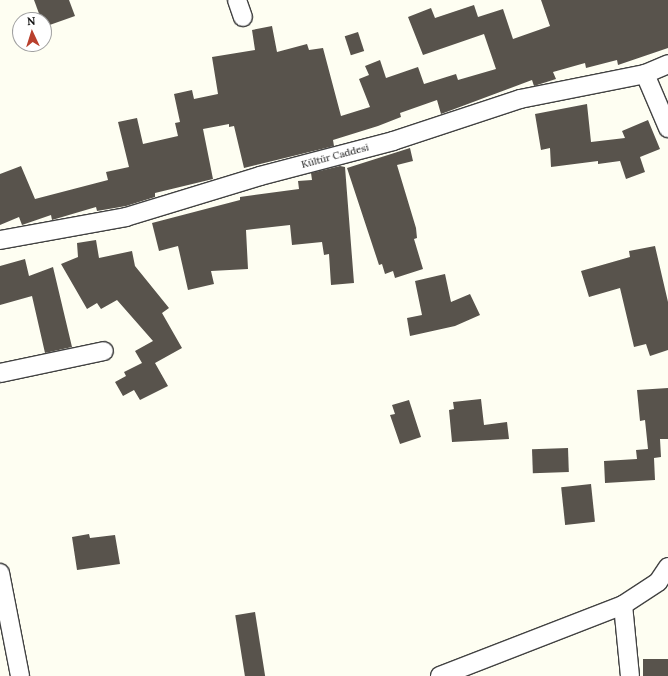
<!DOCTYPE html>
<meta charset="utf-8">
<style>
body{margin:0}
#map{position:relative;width:668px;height:676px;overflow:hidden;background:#fefef2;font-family:Lora,serif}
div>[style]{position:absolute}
.building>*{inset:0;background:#58534c;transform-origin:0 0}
.roads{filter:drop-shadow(1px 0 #424242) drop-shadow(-1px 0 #424242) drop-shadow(0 1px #424242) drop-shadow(0 -1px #424242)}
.minor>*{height:18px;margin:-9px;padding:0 9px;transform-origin:9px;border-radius:9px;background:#fff}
span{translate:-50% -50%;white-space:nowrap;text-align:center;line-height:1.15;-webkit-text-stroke:4px #fff;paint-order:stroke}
.street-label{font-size:10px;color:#0f0f0f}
.north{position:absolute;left:12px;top:12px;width:40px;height:40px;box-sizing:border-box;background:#fff;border:1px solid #9f9f9f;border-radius:50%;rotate:356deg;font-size:11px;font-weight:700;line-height:16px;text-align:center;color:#0f0f0f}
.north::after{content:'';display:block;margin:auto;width:14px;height:18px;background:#b9402d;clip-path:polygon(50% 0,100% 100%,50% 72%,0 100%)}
</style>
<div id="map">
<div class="building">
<i style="clip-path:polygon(34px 0,69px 0,75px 16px,44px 27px)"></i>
<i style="clip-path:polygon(541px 0,668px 0,668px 48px,618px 65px,617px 60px,586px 68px,585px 63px,553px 72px,556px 79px,534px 86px,532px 80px,441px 114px,437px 100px,400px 113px,401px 117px,378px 126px,333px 140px,334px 146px,244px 168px,234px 126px,229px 127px,229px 124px,203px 129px,213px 179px,155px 193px,155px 197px,126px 206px,97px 211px,96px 207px,52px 220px,51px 215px,22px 225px,19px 217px,0 225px,0 174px,21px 166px,35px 199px,108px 180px,106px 172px,129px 167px,118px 122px,137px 118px,143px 144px,178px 136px,175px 123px,180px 122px,174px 94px,192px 90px,194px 99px,218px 94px,212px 57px,255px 50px,252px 30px,272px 26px,277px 52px,307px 44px,309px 50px,323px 48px,341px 116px,370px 107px,359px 79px,369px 75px,365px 66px,380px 60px,386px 78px,418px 67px,424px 84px,456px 74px,458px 80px,496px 69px,484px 34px,423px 55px,408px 17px,431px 8px,435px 18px,474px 5px,478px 17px,503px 9px,513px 39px,550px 26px)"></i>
<i style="left:358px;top:32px;width:20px;height:14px;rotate:72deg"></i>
<i style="clip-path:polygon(587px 104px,591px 142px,625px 138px,622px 131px,648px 120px,660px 149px,640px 157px,645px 172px,626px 179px,620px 161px,598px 164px,598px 161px,551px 167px,550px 148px,541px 150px,535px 114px)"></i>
<i style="clip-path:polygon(410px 148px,413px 161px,397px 165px,416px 228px,417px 238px,414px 239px,423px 269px,395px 278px,393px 271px,385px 274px,382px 264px,379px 265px,347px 168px)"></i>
<i style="clip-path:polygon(340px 166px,345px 167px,354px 283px,331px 285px,329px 254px,324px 255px,322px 242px,292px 245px,290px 225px,246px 230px,248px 269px,211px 271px,214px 284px,188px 290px,178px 246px,159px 251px,152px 223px,240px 200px,240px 197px,299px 189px,298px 181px,312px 180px,311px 173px)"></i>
<i style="clip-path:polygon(96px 240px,99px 258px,132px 251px,135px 266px,169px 308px,162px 313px,182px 348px,155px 363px,168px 386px,140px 400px,134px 390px,123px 396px,115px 382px,126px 376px,124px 372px,142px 363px,135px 351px,153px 341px,117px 300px,101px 309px,97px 303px,87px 309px,61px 264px,78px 257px,77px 243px)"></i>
<i style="clip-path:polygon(655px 246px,668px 302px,668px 350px,650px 356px,646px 344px,634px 347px,620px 288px,589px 297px,581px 271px,630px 257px,629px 251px)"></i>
<i style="clip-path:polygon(25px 259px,29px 276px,53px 267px,72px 347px,45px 353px,32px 296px,0 305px,0 266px)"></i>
<i style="clip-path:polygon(445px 274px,451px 302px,470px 294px,480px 315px,455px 326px,410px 336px,407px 318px,422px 315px,415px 281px)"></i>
<i style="clip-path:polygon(668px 388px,668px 439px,660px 439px,661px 457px,654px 458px,655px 480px,605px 483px,604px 461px,637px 459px,636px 450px,648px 449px,645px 420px,640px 421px,637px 390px)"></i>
<i style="clip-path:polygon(481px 399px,484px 425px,507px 422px,509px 439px,452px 442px,449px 410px,454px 409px,453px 402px)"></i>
<i style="clip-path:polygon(409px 400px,421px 437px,400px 444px,390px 415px,395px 414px,392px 405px)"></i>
<i style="left:568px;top:448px;width:24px;height:36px;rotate:88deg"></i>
<i style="left:591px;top:484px;width:38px;height:30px;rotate:84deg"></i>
<i style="clip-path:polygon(89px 534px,90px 538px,115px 535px,120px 564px,77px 570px,72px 537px)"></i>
<i style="left:255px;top:612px;width:65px;height:20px;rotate:81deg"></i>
<i style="left:668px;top:659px;width:17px;height:25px;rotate:90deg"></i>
</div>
<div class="roads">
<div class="minor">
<i style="left:237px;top:0;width:18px;rotate:71deg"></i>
<i style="left:645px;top:74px;width:59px;rotate:66.9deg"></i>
<i style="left:0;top:240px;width:128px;rotate:-10.3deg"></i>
<i style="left:126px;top:217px;width:140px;rotate:-17deg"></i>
<i style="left:260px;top:176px;width:138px;rotate:-14.7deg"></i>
<i style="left:393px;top:141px;width:134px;rotate:-18.3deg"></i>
<i style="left:520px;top:99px;width:127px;rotate:-11.3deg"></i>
<i style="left:645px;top:74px;width:25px;rotate:-23deg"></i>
<i style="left:0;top:373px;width:106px;rotate:-11.9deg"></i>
<i style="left:0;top:573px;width:105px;rotate:79deg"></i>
<i style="left:623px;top:605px;width:71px;rotate:84.4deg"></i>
<i style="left:440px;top:676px;width:196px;rotate:-21.2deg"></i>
<i style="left:623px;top:605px;width:42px;rotate:-33.3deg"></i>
<i style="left:658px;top:582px;width:18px;rotate:-56deg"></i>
</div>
</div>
<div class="street-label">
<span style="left:335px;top:156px;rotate:-15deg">Kültür Caddesi</span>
</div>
<div class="north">N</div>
</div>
